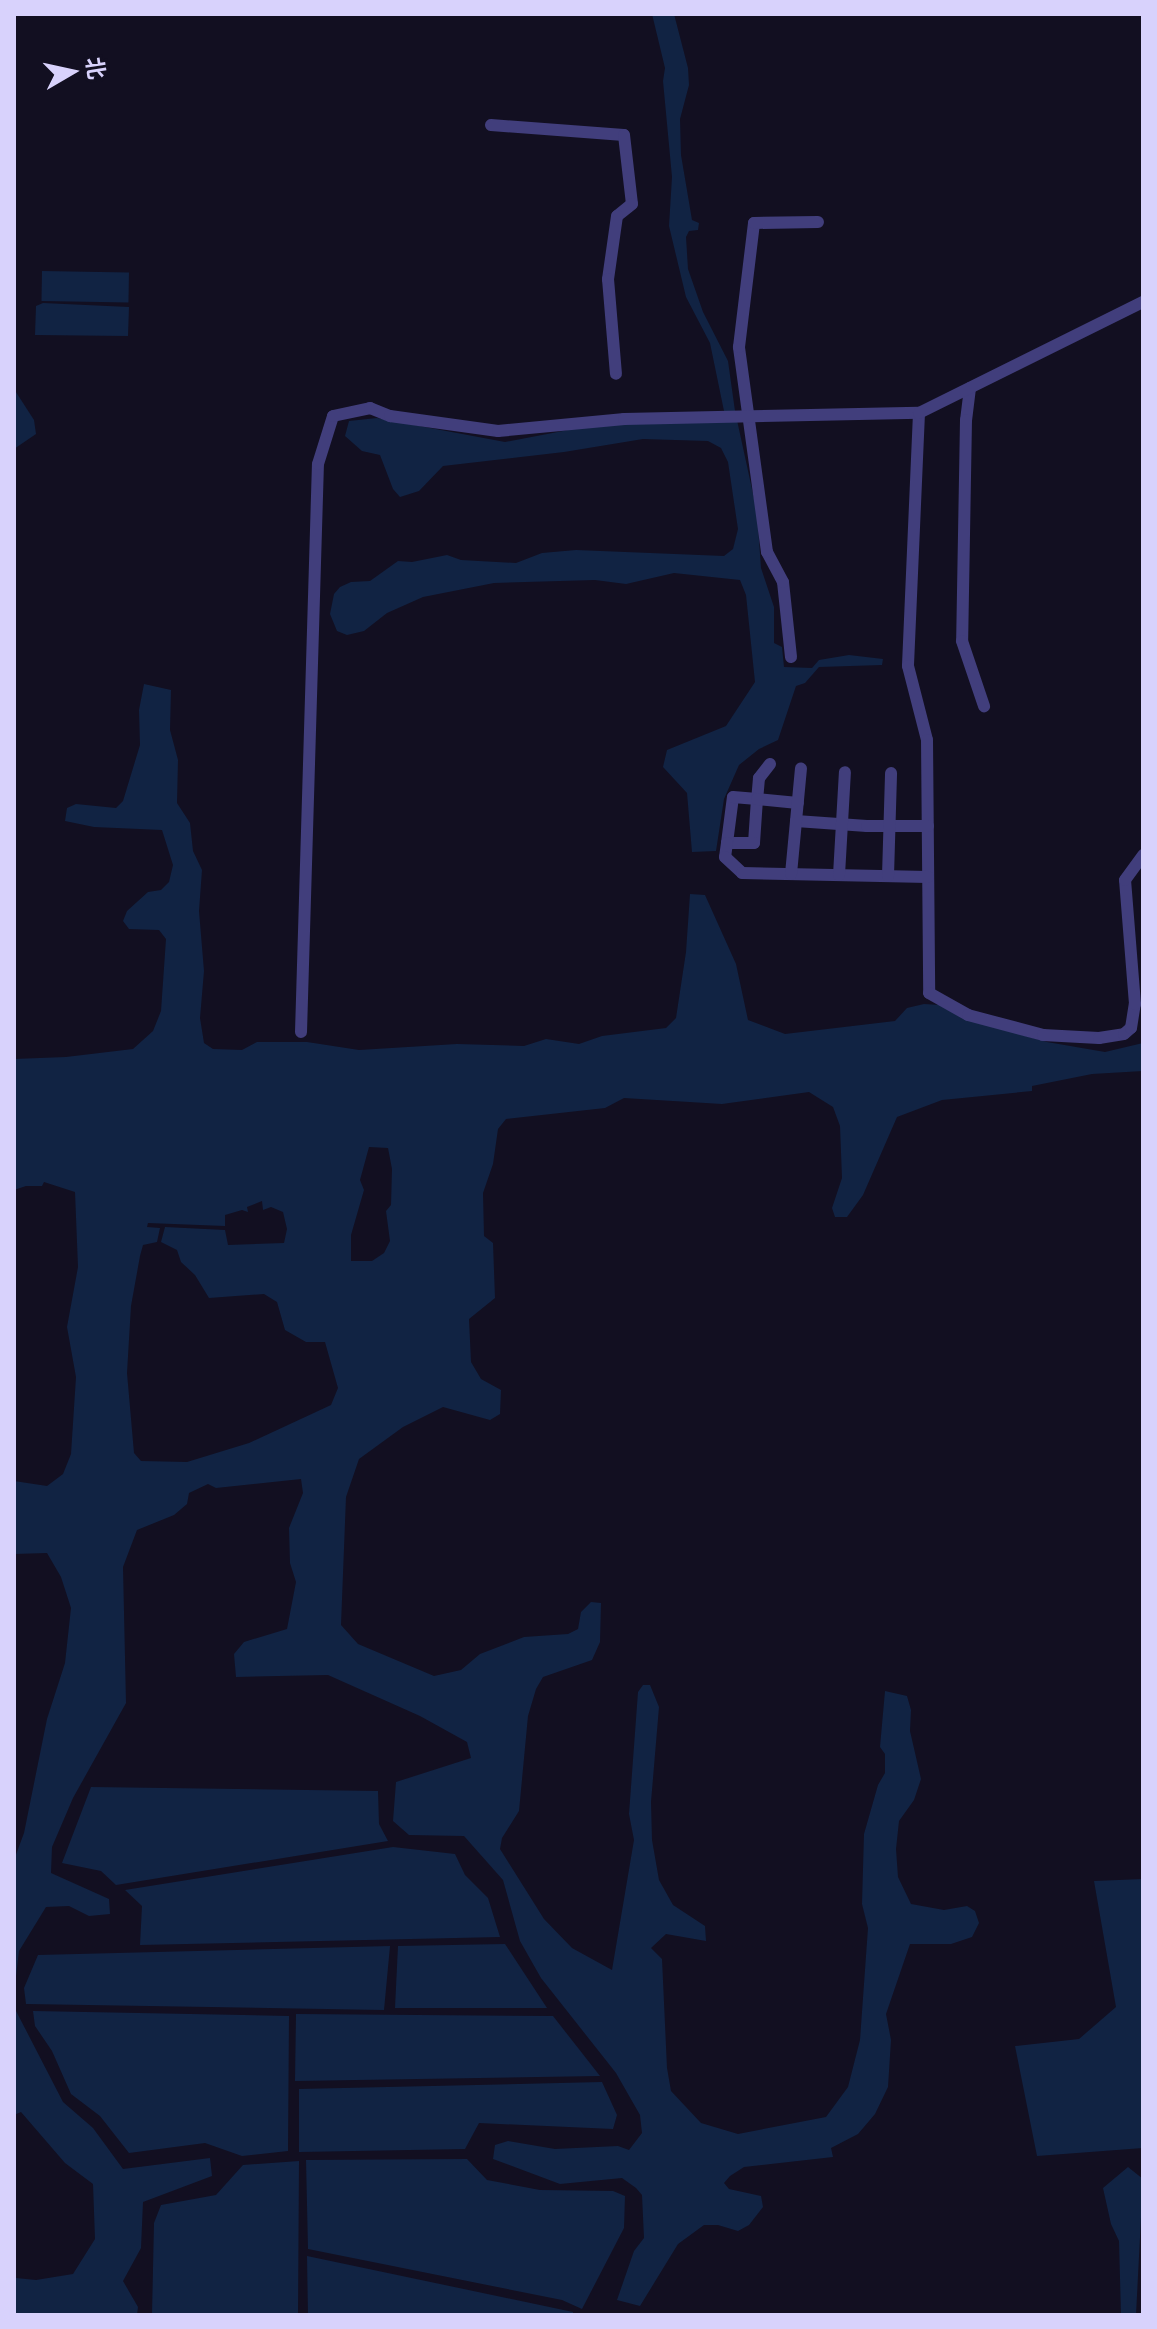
<!DOCTYPE html>
<meta charset="utf-8">
<style>
body{margin:0}
#map{position:relative;width:1157px;height:2329px;overflow:hidden;background:#120f21;font-family:Raleway,"Noto Sans SC",sans-serif}
div>[style]{position:absolute}
.water>*{inset:0;background:#112343;transform-origin:0 0}
.minor>*{height:12px;margin:-6px;padding:0 6px;transform-origin:6px;border-radius:6px;background:#413e7c}
span{translate:-50% -50%;white-space:nowrap;text-align:center;line-height:1.15;-webkit-text-stroke:6px #120f21;paint-order:stroke}
.frame{position:absolute;inset:0;border:16px solid #d8d2fc;pointer-events:none}
.north{position:absolute;left:32px;top:32px;width:80px;height:80px;-webkit-text-stroke:6px #120f21;paint-order:stroke;rotate:81deg;font-size:22px;font-weight:700;line-height:32px;text-align:center;color:#d8d2fc}
.north::after{content:'';display:block;margin:auto;width:28px;height:36px;background:#d8d2fc;clip-path:polygon(50% 0,100% 100%,50% 72%,0 100%)}
</style>
<div id="map">
<div class="water">
<i style="clip-path:polygon(652px 14px,674px 14px,688px 68px,689px 85px,680px 119px,681px 155px,692px 220px,699px 223px,698px 230px,689px 231px,686px 237px,688px 269px,703px 312px,728px 361px,735px 411px,757px 512px,761px 568px,774px 607px,774px 643px,782px 647px,784px 667px,812px 668px,819px 660px,849px 655px,883px 659px,882px 665px,819px 667px,805px 683px,796px 686px,778px 740px,759px 749px,739px 765px,724px 799px,716px 851px,692px 852px,687px 793px,663px 767px,667px 750px,726px 726px,755px 682px,746px 595px,740px 580px,674px 573px,626px 584px,595px 580px,494px 583px,423px 597px,387px 613px,364px 631px,347px 635px,337px 631px,330px 614px,334px 594px,340px 587px,351px 582px,370px 581px,398px 561px,412px 562px,447px 555px,461px 560px,516px 563px,542px 553px,576px 550px,724px 556px,733px 549px,738px 529px,728px 462px,721px 448px,708px 441px,643px 439px,564px 452px,443px 466px,419px 491px,400px 497px,393px 489px,380px 455px,362px 451px,345px 436px,349px 421px,377px 418px,505px 442px,589px 426px,724px 411px,710px 343px,686px 297px,669px 226px,672px 177px,663px 81px,665px 68px)"></i>
<i style="left:42px;top:271px;width:87px;height:30px;rotate:1deg"></i>
<i style="clip-path:polygon(43px 303px,129px 307px,128px 336px,35px 335px,36px 306px)"></i>
<i style="clip-path:polygon(14px 389px,34px 420px,36px 434px,14px 449px)"></i>
<i style="clip-path:polygon(evenodd,144px 684px,171px 690px,170px 730px,178px 760px,177px 803px,190px 823px,193px 851px,202px 870px,199px 911px,204px 971px,200px 1018px,204px 1043px,213px 1049px,242px 1050px,257px 1042px,307px 1042px,359px 1050px,457px 1044px,524px 1046px,546px 1039px,579px 1044px,602px 1036px,666px 1028px,676px 1018px,686px 952px,690px 894px,705px 895px,736px 964px,748px 1020px,785px 1034px,895px 1021px,907px 1008px,924px 1004px,940px 1005px,966px 1019px,1047px 1042px,1105px 1052px,1143px 1043px,1143px 1071px,1092px 1074px,1032px 1086px,1032px 1091px,942px 1100px,897px 1117px,863px 1195px,847px 1217px,835px 1217px,832px 1208px,842px 1178px,840px 1126px,833px 1107px,809px 1092px,722px 1104px,624px 1098px,605px 1108px,506px 1119px,498px 1129px,493px 1164px,483px 1193px,484px 1236px,493px 1243px,495px 1298px,469px 1319px,471px 1362px,481px 1379px,501px 1390px,500px 1414px,490px 1420px,443px 1407px,403px 1427px,359px 1459px,346px 1497px,341px 1625px,358px 1644px,434px 1676px,461px 1670px,480px 1654px,524px 1637px,568px 1634px,578px 1629px,581px 1612px,591px 1602px,601px 1603px,600px 1642px,592px 1660px,543px 1677px,536px 1689px,528px 1716px,519px 1811px,502px 1838px,500px 1849px,544px 1919px,572px 1948px,612px 1970px,634px 1840px,629px 1814px,638px 1692px,643px 1685px,650px 1685px,659px 1707px,651px 1802px,652px 1840px,659px 1880px,673px 1905px,705px 1926px,706px 1941px,666px 1934px,651px 1948px,662px 1959px,667px 2068px,671px 2091px,701px 2123px,738px 2134px,826px 2117px,848px 2087px,860px 2040px,868px 1928px,862px 1904px,864px 1834px,878px 1785px,885px 1773px,885px 1754px,880px 1747px,885px 1691px,907px 1696px,911px 1710px,910px 1731px,921px 1779px,914px 1800px,899px 1821px,896px 1849px,898px 1877px,911px 1904px,944px 1910px,967px 1906px,975px 1911px,979px 1923px,972px 1937px,951px 1944px,910px 1944px,886px 2014px,891px 2040px,888px 2087px,875px 2114px,858px 2134px,831px 2148px,833px 2157px,744px 2167px,730px 2176px,724px 2183px,729px 2189px,761px 2196px,763px 2207px,749px 2225px,738px 2231px,718px 2225px,704px 2225px,678px 2244px,640px 2306px,617px 2300px,634px 2251px,644px 2238px,642px 2195px,636px 2188px,622px 2178px,560px 2184px,493px 2159px,495px 2145px,508px 2141px,555px 2149px,618px 2146px,629px 2150px,642px 2133px,640px 2115px,616px 2073px,541px 1978px,520px 1941px,503px 1880px,464px 1836px,409px 1835px,393px 1821px,396px 1782px,471px 1758px,467px 1742px,420px 1716px,328px 1675px,236px 1677px,234px 1654px,244px 1642px,287px 1629px,296px 1582px,290px 1563px,289px 1528px,303px 1493px,301px 1479px,216px 1488px,208px 1484px,189px 1493px,187px 1504px,174px 1515px,137px 1530px,123px 1567px,126px 1703px,73px 1798px,52px 1847px,51px 1873px,109px 1899px,110px 1914px,89px 1916px,69px 1906px,46px 1907px,19px 1951px,14px 1993px,14px 1860px,24px 1833px,47px 1719px,65px 1663px,71px 1608px,61px 1577px,47px 1553px,14px 1554px,14px 1481px,47px 1486px,63px 1474px,71px 1454px,76px 1377px,67px 1327px,78px 1267px,75px 1192px,44px 1182px,42px 1186px,26px 1186px,14px 1190px,14px 1059px,66px 1057px,133px 1049px,153px 1031px,161px 1011px,166px 939px,159px 930px,129px 929px,123px 921px,127px 911px,148px 892px,161px 890px,169px 882px,173px 865px,162px 830px,94px 827px,65px 821px,67px 808px,76px 804px,116px 808px,123px 801px,140px 745px,139px 710px,144px 684px,369px 1147px,388px 1148px,392px 1169px,391px 1205px,386px 1211px,390px 1241px,384px 1253px,372px 1261px,351px 1261px,351px 1235px,364px 1190px,360px 1180px,369px 1147px,144px 684px,262px 1201px,263px 1210px,271px 1207px,283px 1212px,287px 1229px,284px 1243px,228px 1245px,225px 1230px,165px 1227px,161px 1242px,177px 1250px,181px 1262px,195px 1275px,209px 1298px,264px 1294px,277px 1302px,285px 1330px,306px 1342px,325px 1342px,338px 1388px,331px 1405px,249px 1443px,187px 1462px,141px 1461px,134px 1453px,127px 1373px,131px 1306px,140px 1256px,143px 1245px,157px 1242px,160px 1228px,147px 1227px,148px 1223px,225px 1226px,225px 1215px,242px 1210px,248px 1212px,247px 1207px,262px 1201px)"></i>
<i style="clip-path:polygon(91px 1787px,378px 1791px,379px 1824px,388px 1841px,116px 1885px,101px 1871px,62px 1863px)"></i>
<i style="clip-path:polygon(393px 1847px,455px 1854px,465px 1875px,488px 1898px,500px 1937px,140px 1945px,142px 1906px,125px 1890px)"></i>
<i style="clip-path:polygon(1143px 1879px,1143px 2148px,1037px 2156px,1015px 2046px,1079px 2039px,1116px 2007px,1094px 1881px)"></i>
<i style="clip-path:polygon(505px 1944px,547px 2008px,395px 2008px,398px 1946px)"></i>
<i style="clip-path:polygon(390px 1946px,384px 2010px,26px 2004px,24px 1988px,38px 1955px)"></i>
<i style="clip-path:polygon(14px 2007px,63px 2102px,93px 2128px,123px 2169px,210px 2158px,212px 2176px,143px 2202px,141px 2248px,123px 2281px,138px 2307px,137px 2315px,14px 2315px,14px 2271px,16px 2278px,36px 2280px,73px 2274px,95px 2239px,93px 2184px,65px 2163px,21px 2112px,14px 2115px)"></i>
<i style="clip-path:polygon(33px 2011px,289px 2016px,288px 2151px,242px 2156px,205px 2143px,129px 2153px,100px 2116px,71px 2094px,52px 2051px,35px 2026px)"></i>
<i style="clip-path:polygon(296px 2014px,553px 2016px,600px 2076px,295px 2081px)"></i>
<i style="clip-path:polygon(602px 2082px,617px 2115px,613px 2129px,479px 2123px,465px 2149px,299px 2152px,299px 2089px)"></i>
<i style="clip-path:polygon(467px 2159px,487px 2180px,540px 2190px,613px 2191px,625px 2196px,624px 2228px,582px 2309px,562px 2300px,308px 2249px,306px 2160px)"></i>
<i style="clip-path:polygon(299px 2161px,298px 2315px,152px 2315px,154px 2223px,161px 2205px,216px 2195px,243px 2165px)"></i>
<i style="clip-path:polygon(1128px 2167px,1143px 2179px,1136px 2315px,1121px 2315px,1119px 2241px,1111px 2224px,1103px 2188px)"></i>
<i style="clip-path:polygon(307px 2256px,573px 2312px,573px 2315px,308px 2315px)"></i>
</div>
<div class="minor">
<i style="left:491px;top:125px;width:133px;rotate:4.3deg"></i>
<i style="left:624px;top:135px;width:69px;rotate:83.4deg"></i>
<i style="left:632px;top:204px;width:19px;rotate:141deg"></i>
<i style="left:617px;top:216px;width:64px;rotate:98.1deg"></i>
<i style="left:608px;top:279px;width:95px;rotate:85.2deg"></i>
<i style="left:970px;top:388px;width:32px;rotate:97deg"></i>
<i style="left:966px;top:420px;width:221px;rotate:91deg"></i>
<i style="left:962px;top:641px;width:69px;rotate:71.3deg"></i>
<i style="left:919px;top:413px;width:253px;rotate:92.5deg"></i>
<i style="left:908px;top:666px;width:76px;rotate:75.6deg"></i>
<i style="left:927px;top:740px;width:253px;rotate:89.5deg"></i>
<i style="left:929px;top:993px;width:45px;rotate:29.4deg"></i>
<i style="left:968px;top:1015px;width:78px;rotate:14.9deg"></i>
<i style="left:1043px;top:1035px;width:56px;rotate:3.1deg"></i>
<i style="left:1099px;top:1038px;width:25px;rotate:-9deg"></i>
<i style="left:1124px;top:1034px;width:9px;rotate:-41deg"></i>
<i style="left:1131px;top:1028px;width:24px;rotate:-81deg"></i>
<i style="left:1135px;top:1004px;width:124px;rotate:-94.6deg"></i>
<i style="left:1125px;top:880px;width:31px;rotate:-54deg"></i>
<i style="left:791px;top:657px;width:75px;rotate:-96.1deg"></i>
<i style="left:783px;top:582px;width:34px;rotate:-118deg"></i>
<i style="left:767px;top:552px;width:207px;rotate:-97.8deg"></i>
<i style="left:739px;top:347px;width:125px;rotate:-83.1deg"></i>
<i style="left:754px;top:223px;width:64px;rotate:-0.9deg"></i>
<i style="left:770px;top:764px;width:18px;rotate:128deg"></i>
<i style="left:759px;top:778px;width:21px;rotate:95deg"></i>
<i style="left:757px;top:799px;width:44px;rotate:93.9deg"></i>
<i style="left:754px;top:843px;width:27px;rotate:180deg"></i>
<i style="left:727px;top:843px;width:46px;rotate:-82.6deg"></i>
<i style="left:733px;top:797px;width:24px;rotate:5deg"></i>
<i style="left:757px;top:799px;width:41px;rotate:5.6deg"></i>
<i style="left:796px;top:821px;width:71px;rotate:4deg"></i>
<i style="left:867px;top:826px;width:61px"></i>
<i style="left:727px;top:843px;width:14px;rotate:98deg"></i>
<i style="left:725px;top:857px;width:23px;rotate:43deg"></i>
<i style="left:742px;top:873px;width:186px;rotate:1.2deg"></i>
<i style="left:791px;top:874px;width:106px;rotate:-84.6deg"></i>
<i style="left:839px;top:875px;width:103px;rotate:-86.7deg"></i>
<i style="left:888px;top:876px;width:103px;rotate:-88.3deg"></i>
<i style="left:301px;top:1032px;width:568px;rotate:-88.29deg"></i>
<i style="left:318px;top:464px;width:50px;rotate:-72.6deg"></i>
<i style="left:333px;top:416px;width:38px;rotate:-12deg"></i>
<i style="left:370px;top:408px;width:22px;rotate:22deg"></i>
<i style="left:390px;top:416px;width:109px;rotate:7.9deg"></i>
<i style="left:498px;top:431px;width:127px;rotate:-5.4deg"></i>
<i style="left:624px;top:419px;width:295px;rotate:-1.2deg"></i>
<i style="left:919px;top:413px;width:250px;rotate:-26.4deg"></i>
</div>
<div class="frame"></div>
<div class="north">北</div>
</div>
